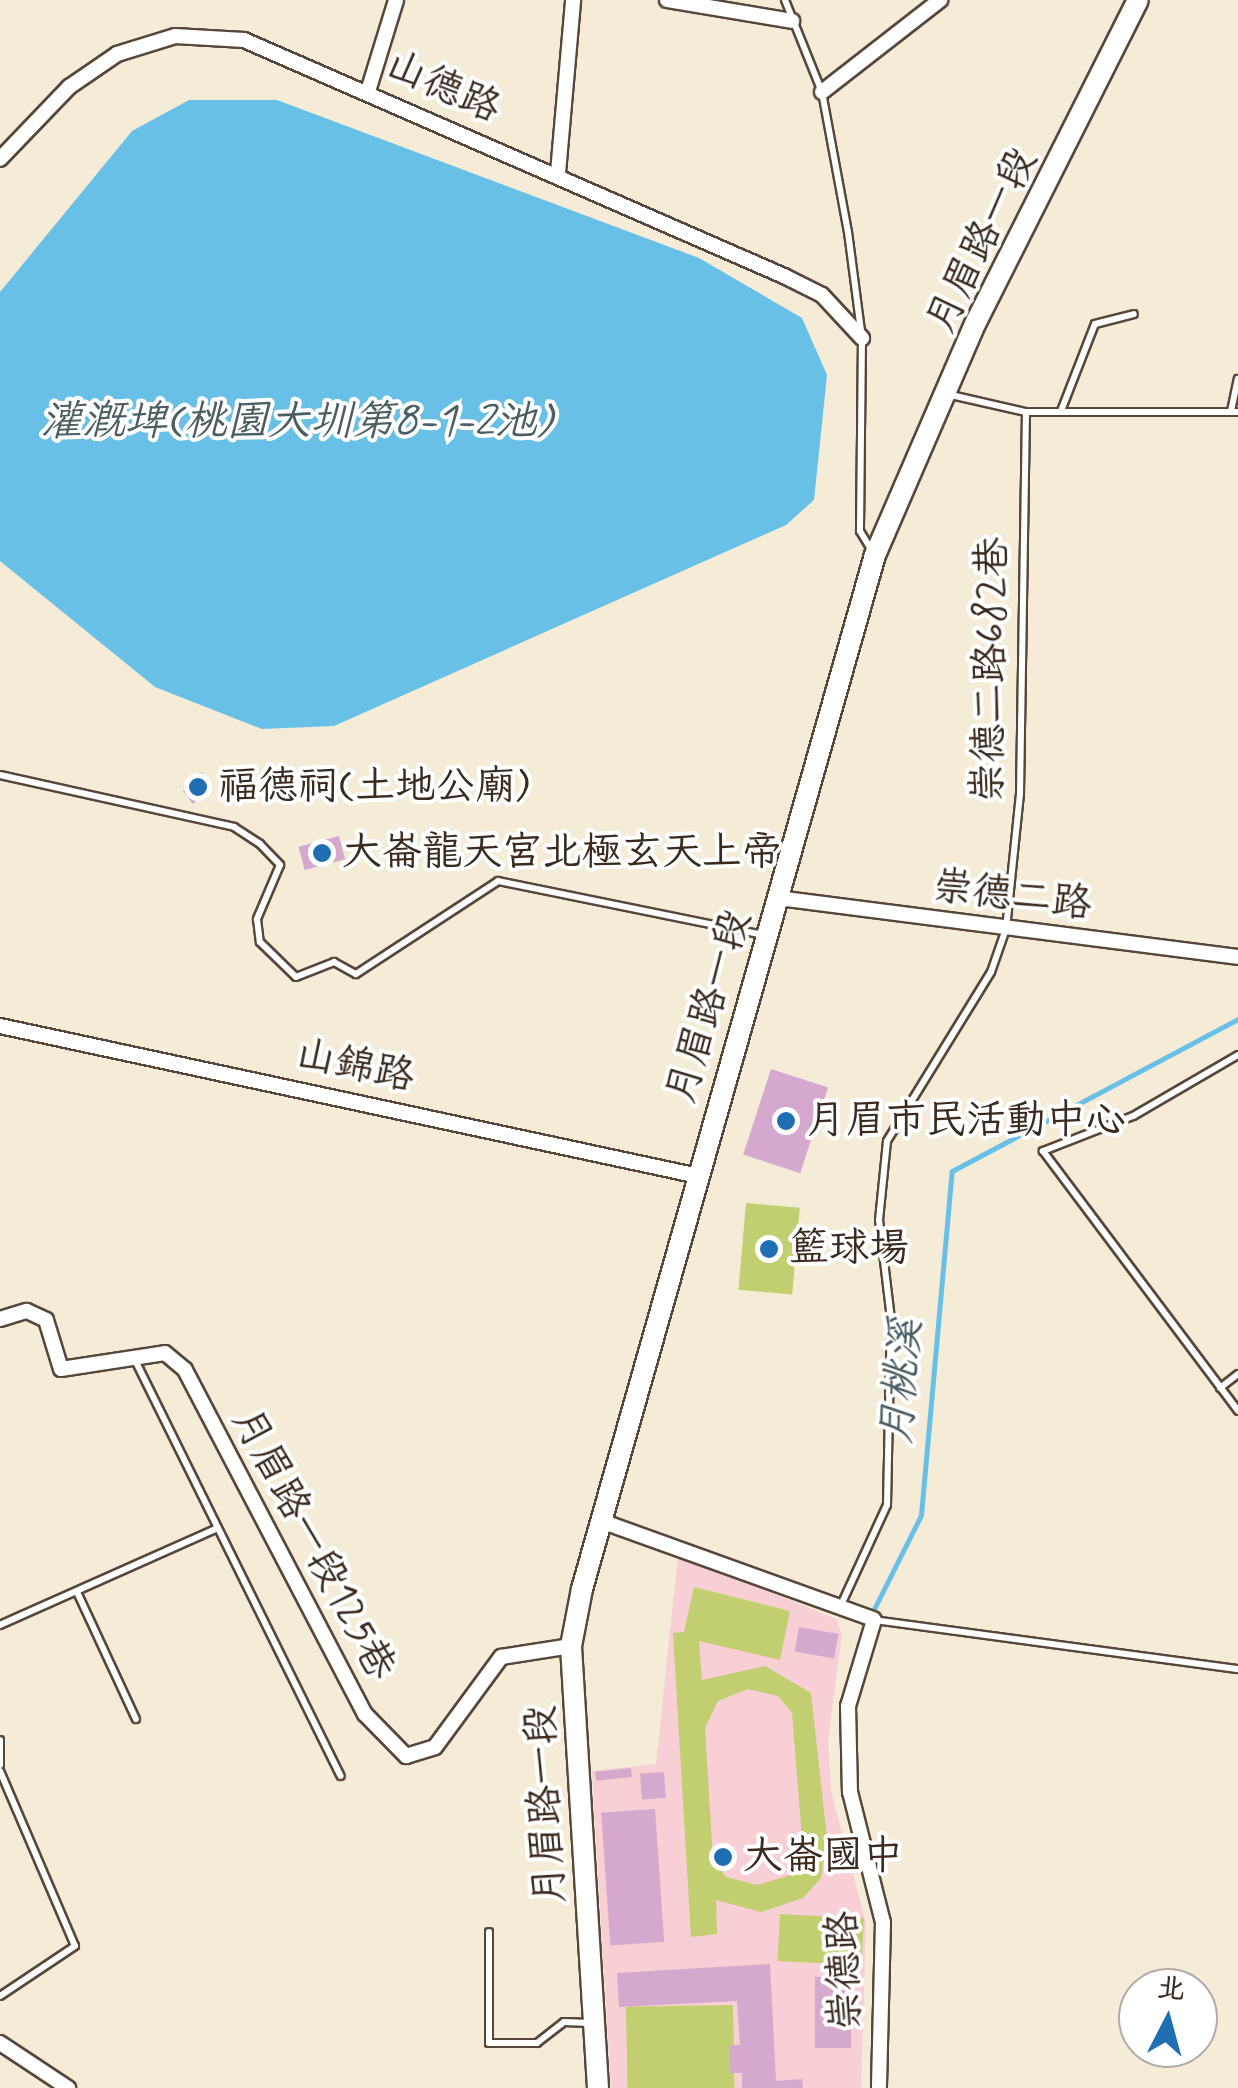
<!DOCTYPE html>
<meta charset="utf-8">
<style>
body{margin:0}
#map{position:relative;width:1238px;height:2088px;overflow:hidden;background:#f5ecd8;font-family:Mynerve,"LXGW WenKai TC",sans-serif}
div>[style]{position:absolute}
.built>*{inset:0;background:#f7cfd4}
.green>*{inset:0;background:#c2cf71;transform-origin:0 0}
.water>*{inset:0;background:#69c0e6}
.stream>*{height:5px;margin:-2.5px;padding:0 2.5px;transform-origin:2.5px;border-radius:2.5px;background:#69c0e6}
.building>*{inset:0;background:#d5a9cd;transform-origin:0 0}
.roads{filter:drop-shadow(2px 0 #57473a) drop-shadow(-2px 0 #57473a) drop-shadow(0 2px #57473a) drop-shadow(0 -2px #57473a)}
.lane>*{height:6px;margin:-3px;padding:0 3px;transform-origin:3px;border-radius:3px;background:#fff}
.street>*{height:14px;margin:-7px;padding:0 7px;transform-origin:7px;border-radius:7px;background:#fff}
.secondary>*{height:20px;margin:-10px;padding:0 10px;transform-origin:10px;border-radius:10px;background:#fff}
.dots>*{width:28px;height:28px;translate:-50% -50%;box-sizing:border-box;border:5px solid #fff;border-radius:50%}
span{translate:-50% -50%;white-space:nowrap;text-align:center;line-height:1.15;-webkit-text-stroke:8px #fff;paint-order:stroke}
.street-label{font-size:40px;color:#3b2a1e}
.poi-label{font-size:40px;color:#3b2a1e}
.left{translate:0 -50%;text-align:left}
.water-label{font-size:42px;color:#4b5e64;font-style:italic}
.north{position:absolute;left:1118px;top:1968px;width:100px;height:100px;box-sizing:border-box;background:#fff;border:2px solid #b1aaa5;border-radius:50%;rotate:6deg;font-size:28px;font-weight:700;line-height:40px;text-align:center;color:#3b2a1e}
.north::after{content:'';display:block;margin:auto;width:35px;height:45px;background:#1f6fb2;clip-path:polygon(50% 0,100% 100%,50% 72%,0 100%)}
</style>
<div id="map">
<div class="built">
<i style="clip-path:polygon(678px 1555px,836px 1619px,842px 1634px,828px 1740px,831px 1791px,866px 1923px,861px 2088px,611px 2088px,592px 1771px,656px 1764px)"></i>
</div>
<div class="green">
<i style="left:746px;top:1203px;width:54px;height:87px;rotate:5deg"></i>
<i style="clip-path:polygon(evenodd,694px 1587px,790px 1611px,780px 1660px,699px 1641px,702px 1680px,765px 1666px,811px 1693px,827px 1838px,821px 1878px,803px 1898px,761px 1912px,716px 1900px,717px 1934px,691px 1937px,673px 1633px,684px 1632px,694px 1587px,748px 1689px,778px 1696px,792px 1713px,803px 1851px,791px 1875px,757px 1885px,726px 1877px,713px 1859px,705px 1728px,718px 1701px,748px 1689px)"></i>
<i style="left:780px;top:1914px;width:84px;height:47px;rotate:3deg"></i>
<i style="left:733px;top:2005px;width:83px;height:107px;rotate:89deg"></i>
</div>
<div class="water">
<i style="clip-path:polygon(189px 100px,277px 100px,699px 258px,802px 318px,827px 375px,814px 500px,786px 525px,334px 726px,262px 729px,155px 687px,0 561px,0 292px,132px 131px)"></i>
</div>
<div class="stream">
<i style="left:873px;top:1611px;width:107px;rotate:-63.4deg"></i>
<i style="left:921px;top:1515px;width:345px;rotate:-84.9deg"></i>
<i style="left:952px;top:1171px;width:324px;rotate:-28deg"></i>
</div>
<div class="building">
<i style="clip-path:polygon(202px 772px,212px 783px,193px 804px,183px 791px)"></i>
<i style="left:339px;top:836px;width:24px;height:42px;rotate:75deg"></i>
<i style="left:771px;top:1069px;width:60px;height:90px;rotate:18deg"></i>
<i style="left:799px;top:1627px;width:40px;height:25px;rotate:10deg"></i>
<i style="left:631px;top:1768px;width:9px;height:36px;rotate:84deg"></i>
<i style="left:664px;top:1772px;width:26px;height:24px;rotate:86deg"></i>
<i style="left:655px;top:1809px;width:133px;height:54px;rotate:86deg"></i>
<i style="clip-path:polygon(770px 1964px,776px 2081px,802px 2079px,803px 2088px,742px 2088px,742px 2073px,730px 2073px,729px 2045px,740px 2045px,737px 2001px,619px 2007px,617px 1973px)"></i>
<i style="left:815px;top:1977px;width:36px;height:71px"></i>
</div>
<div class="roads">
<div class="lane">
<i style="left:785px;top:0;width:99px;rotate:68.1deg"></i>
<i style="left:822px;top:92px;width:142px;rotate:79.5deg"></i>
<i style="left:848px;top:232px;width:107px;rotate:82.5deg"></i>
<i style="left:862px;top:338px;width:193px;rotate:90.6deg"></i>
<i style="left:860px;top:531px;width:21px;rotate:59deg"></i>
<i style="left:951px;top:395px;width:77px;rotate:12.8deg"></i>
<i style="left:1026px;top:412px;width:212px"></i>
<i style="left:1061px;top:411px;width:93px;rotate:-68.7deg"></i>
<i style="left:1095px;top:324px;width:40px;rotate:-14.4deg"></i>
<i style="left:1231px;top:411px;width:33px;rotate:-78deg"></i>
<i style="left:0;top:775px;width:240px;rotate:12.5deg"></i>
<i style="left:234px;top:827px;width:31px;rotate:33deg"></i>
<i style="left:260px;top:844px;width:29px;rotate:46deg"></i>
<i style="left:280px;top:865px;width:59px;rotate:113.1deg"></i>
<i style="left:257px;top:919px;width:23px;rotate:83deg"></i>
<i style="left:260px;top:942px;width:50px;rotate:44.2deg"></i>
<i style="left:296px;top:977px;width:41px;rotate:-21.5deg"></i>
<i style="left:334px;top:962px;width:25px;rotate:29deg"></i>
<i style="left:356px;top:974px;width:170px;rotate:-33.2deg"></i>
<i style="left:498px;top:881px;width:270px;rotate:11.5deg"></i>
<i style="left:1238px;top:1055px;width:121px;rotate:149.8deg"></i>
<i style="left:1133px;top:1116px;width:97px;rotate:158.7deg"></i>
<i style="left:1043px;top:1151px;width:325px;rotate:53.1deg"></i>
<i style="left:135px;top:1360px;width:464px;rotate:63.7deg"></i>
<i style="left:1220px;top:1388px;width:23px;rotate:-38deg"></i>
<i style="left:77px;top:1592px;width:140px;rotate:65.1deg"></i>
<i style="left:841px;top:1605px;width:110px;rotate:-65.3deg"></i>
<i style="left:887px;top:1505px;width:186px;rotate:-88.8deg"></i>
<i style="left:891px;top:1319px;width:100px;rotate:-96.9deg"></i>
<i style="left:879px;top:1220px;width:79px;rotate:-84.2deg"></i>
<i style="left:887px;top:1141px;width:198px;rotate:-58.4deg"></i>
<i style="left:991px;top:972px;width:46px;rotate:-70.8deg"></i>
<i style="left:1006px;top:929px;width:137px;rotate:-84.1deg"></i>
<i style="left:1020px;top:793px;width:381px;rotate:-89.1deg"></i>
<i style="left:874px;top:1620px;width:367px;rotate:7.7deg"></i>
<i style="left:0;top:1625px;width:236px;rotate:-24deg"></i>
<i style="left:0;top:1740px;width:25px;rotate:90deg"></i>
<i style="left:0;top:1771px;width:190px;rotate:66.8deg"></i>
<i style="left:75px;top:1946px;width:90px;rotate:146.3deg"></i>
<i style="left:489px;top:1932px;width:111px;rotate:90deg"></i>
<i style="left:489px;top:2043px;width:48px"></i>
<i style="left:537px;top:2043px;width:34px;rotate:-38deg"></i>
<i style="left:564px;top:2022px;width:26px;rotate:2deg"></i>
</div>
<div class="street">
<i style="left:667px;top:0;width:127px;rotate:9.5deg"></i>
<i style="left:369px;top:88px;width:92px;rotate:-72.9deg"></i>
<i style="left:822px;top:92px;width:150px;rotate:-37.9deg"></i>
<i style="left:0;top:159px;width:100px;rotate:-46.2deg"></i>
<i style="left:69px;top:87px;width:58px;rotate:-34.5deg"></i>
<i style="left:117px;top:54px;width:61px;rotate:-17.2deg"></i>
<i style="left:175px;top:36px;width:69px;rotate:3.3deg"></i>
<i style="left:244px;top:40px;width:589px;rotate:23.61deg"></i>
<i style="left:784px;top:276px;width:42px;rotate:26.6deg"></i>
<i style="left:822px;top:295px;width:59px;rotate:47.1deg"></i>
<i style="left:558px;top:173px;width:174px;rotate:-85deg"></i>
<i style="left:778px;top:898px;width:464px;rotate:7.3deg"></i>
<i style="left:0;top:1026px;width:710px;rotate:12.12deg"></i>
<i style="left:0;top:1319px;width:28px;rotate:-17deg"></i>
<i style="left:27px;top:1311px;width:21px;rotate:25deg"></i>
<i style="left:46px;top:1320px;width:51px;rotate:73deg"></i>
<i style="left:61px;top:1369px;width:105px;rotate:-8.7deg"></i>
<i style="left:165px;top:1353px;width:26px;rotate:40deg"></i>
<i style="left:185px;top:1370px;width:388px;rotate:62.4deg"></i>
<i style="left:365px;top:1714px;width:59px;rotate:45.7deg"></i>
<i style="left:406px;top:1756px;width:30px;rotate:-17deg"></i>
<i style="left:435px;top:1747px;width:112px;rotate:-53.7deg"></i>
<i style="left:501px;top:1657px;width:71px;rotate:-8.9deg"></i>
<i style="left:601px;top:1521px;width:289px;rotate:19.8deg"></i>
<i style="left:874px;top:1620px;width:90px;rotate:106.8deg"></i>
<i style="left:848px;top:1706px;width:86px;rotate:88.7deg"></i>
<i style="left:850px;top:1792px;width:134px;rotate:75.8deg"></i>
<i style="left:883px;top:1922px;width:166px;rotate:91.4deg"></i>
<i style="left:0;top:2043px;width:82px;rotate:33.5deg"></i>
</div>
<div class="secondary">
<i style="left:598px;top:2088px;width:443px;rotate:-93.5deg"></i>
<i style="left:571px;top:1646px;width:58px;rotate:-79.1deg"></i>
<i style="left:582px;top:1589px;width:1075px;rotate:-74.18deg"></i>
<i style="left:875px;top:555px;width:254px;rotate:-66.6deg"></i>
<i style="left:976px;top:322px;width:360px;rotate:-63.3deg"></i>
</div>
</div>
<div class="dots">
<i style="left:198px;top:787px;background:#1f6fb2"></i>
<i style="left:322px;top:853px;background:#1f6fb2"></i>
<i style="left:786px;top:1121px;background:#1f6fb2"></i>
<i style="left:769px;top:1249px;background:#1f6fb2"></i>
<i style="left:723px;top:1857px;background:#1f6fb2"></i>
</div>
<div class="street-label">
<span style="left:443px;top:87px;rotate:24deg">山德路</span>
<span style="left:982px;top:241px;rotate:-64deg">月眉路一段</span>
<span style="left:991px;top:670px;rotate:-89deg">崇德二路682巷</span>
<span style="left:1012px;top:896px;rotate:7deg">崇德二路</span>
<span style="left:709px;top:1007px;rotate:-73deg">月眉路一段</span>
<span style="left:355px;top:1066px;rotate:12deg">山錦路</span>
<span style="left:313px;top:1544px;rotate:62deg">月眉路一段125巷</span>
<span style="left:546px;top:1805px;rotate:-93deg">月眉路一段</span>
<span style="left:845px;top:1971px;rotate:-92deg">崇德路</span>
</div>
<div class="poi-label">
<span class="left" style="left:218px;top:787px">福德祠(土地公廟)</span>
<span class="left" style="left:342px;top:853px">大崙龍天宮北極玄天上帝</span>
<span class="left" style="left:806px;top:1121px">月眉市民活動中心</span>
<span class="left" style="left:789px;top:1249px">籃球場</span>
<span class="left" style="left:743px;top:1857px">大崙國中</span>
</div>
<div class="water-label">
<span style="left:296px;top:423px">灌溉埤(桃園大圳第8-1-2池)</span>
<span style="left:903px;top:1382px;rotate:-85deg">月桃溪</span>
</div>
<div class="north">北</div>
</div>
